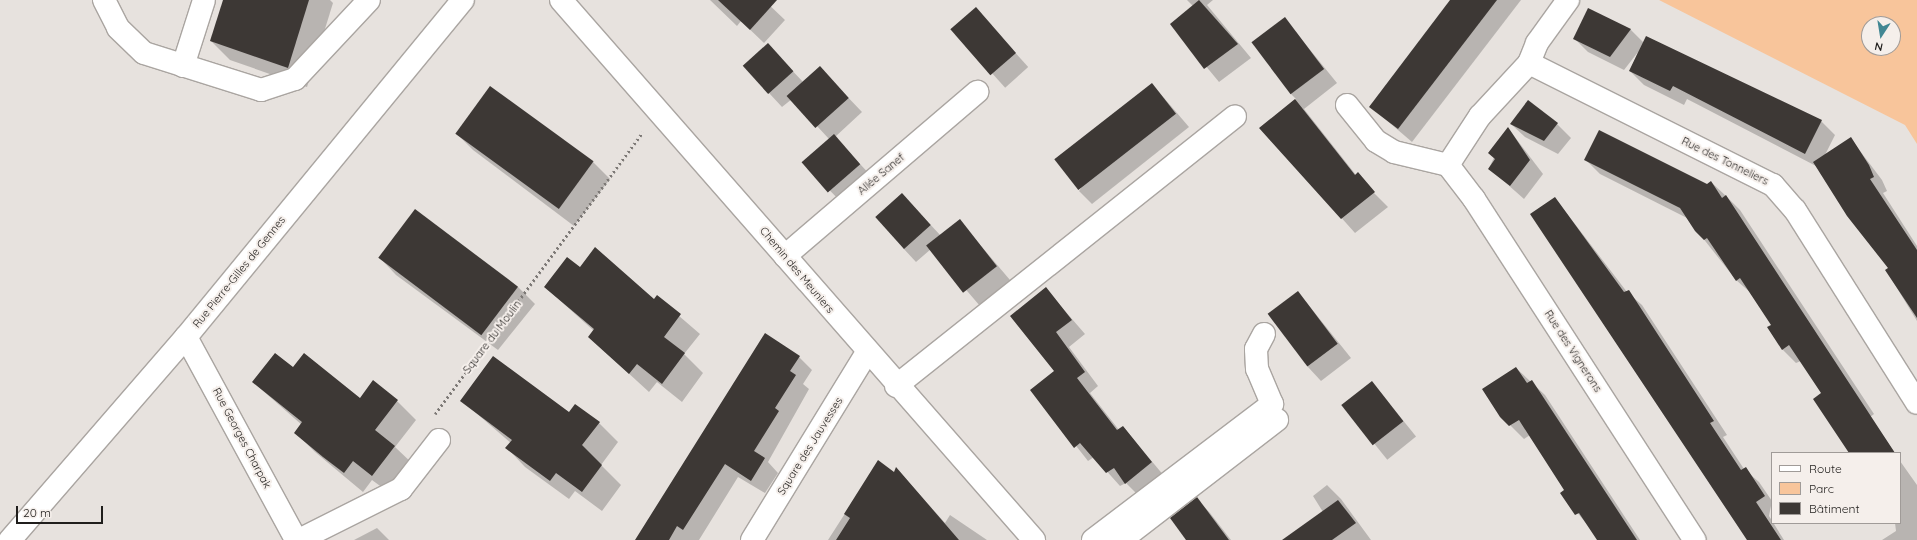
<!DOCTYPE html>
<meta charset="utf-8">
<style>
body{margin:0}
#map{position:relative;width:1917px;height:540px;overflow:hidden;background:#e7e2de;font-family:Quicksand,sans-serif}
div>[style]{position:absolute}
.green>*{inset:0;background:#f8c59b}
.shadow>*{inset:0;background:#0003;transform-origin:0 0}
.building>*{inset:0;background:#3d3835;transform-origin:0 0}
.path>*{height:2.5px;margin-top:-1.25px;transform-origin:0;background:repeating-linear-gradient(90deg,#7d7976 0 2px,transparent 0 5px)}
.roads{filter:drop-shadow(1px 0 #aaa5a1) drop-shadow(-1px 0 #aaa5a1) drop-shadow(0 1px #aaa5a1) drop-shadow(0 -1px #aaa5a1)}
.minor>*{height:22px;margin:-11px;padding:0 11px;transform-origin:11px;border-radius:11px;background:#fff}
span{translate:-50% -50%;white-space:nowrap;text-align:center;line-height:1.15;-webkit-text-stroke:4px #f5efeb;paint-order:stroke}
.street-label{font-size:11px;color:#201e1c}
.legend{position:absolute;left:1771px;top:452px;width:130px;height:72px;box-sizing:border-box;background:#f5efeb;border:1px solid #a09b98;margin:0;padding:5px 7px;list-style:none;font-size:12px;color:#201e1c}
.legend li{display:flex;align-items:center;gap:8px;height:20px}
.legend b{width:20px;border:1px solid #a09b98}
.north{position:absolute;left:1861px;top:16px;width:40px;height:40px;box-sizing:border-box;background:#f5efeb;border:1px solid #a09b98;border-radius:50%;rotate:192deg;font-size:11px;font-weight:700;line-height:16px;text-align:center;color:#201e1c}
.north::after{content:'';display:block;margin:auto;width:14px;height:18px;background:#428793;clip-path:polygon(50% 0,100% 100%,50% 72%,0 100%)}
.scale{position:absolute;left:16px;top:506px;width:87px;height:18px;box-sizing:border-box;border:2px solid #201e1c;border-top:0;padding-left:5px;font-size:12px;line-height:14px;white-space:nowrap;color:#201e1c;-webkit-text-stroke:3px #f5efeb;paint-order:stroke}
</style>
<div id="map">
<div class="green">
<i style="clip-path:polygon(evenodd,1659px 0,1917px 0,1917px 144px,1905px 125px,1659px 0,1869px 24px,1893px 24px,1893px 48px,1869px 48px,1869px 24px)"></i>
</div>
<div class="shadow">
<i style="clip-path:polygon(224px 0,330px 0,333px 3px,307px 87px,230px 60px,211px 41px)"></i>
<i style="clip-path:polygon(710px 0,764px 0,785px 20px,764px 43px,741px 21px,737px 26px)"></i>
<i style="clip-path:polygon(1187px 0,1213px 0,1207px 5px,1251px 58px,1219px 82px,1171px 24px,1193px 6px)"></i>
<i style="clip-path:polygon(1451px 0,1521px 0,1412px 142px,1370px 106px)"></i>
<i style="left:976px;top:9px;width:78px;height:31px;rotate:48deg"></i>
<i style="clip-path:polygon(1589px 10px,1631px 30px,1644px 43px,1647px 37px,1821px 121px,1835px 135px,1825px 155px,1851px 139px,1882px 180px,1887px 191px,1883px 193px,1917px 246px,1917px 321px,1886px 270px,1889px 268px,1816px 166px,1687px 99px,1684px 105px,1644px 85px,1630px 71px,1638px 52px,1624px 70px,1588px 52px,1574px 38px)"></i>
<i style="clip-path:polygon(1285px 19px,1337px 83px,1304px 109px,1356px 175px,1388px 207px,1355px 233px,1261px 128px,1296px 99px,1291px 94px)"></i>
<i style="clip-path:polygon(768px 45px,804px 83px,820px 68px,862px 112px,835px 137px,873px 178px,844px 205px,803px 163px,829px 139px,792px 99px,782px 107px,769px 93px)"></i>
<i style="clip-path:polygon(1152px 84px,1189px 127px,1092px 204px,1079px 191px)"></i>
<i style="clip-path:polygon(1511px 124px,1557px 124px,1571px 138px,1558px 154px,1525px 137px)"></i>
<i style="clip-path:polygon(1508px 128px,1543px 174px,1524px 199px,1489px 168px)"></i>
<i style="clip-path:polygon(456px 133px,593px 162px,610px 179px,574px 226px,473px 150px)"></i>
<i style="clip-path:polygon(1586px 160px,1707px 185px,1711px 182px,1726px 196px,1740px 210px,1874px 414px,1870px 417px,1895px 453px,1850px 453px,1822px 394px,1801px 361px,1796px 363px,1783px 350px,1768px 328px,1772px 325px,1751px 293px,1736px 280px,1687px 218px,1600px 174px)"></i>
<i style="clip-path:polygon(902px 194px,941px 236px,959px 220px,1010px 280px,980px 306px,931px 249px,916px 262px,903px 248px)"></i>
<i style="clip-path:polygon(1555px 198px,1627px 292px,1642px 305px,1727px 435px,1723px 437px,1744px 469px,1759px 482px,1772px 501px,1769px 516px,1784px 540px,1747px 540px,1532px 214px)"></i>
<i style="clip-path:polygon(380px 258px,518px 287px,535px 304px,498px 350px,396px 275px)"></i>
<i style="clip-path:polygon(580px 268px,654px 301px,657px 297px,700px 334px,684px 354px,703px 373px,682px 402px,657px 382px,649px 392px,589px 337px,594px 331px,545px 287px)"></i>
<i style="clip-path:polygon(1046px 289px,1085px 334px,1069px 347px,1098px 386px,1090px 393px,1119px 430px,1123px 427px,1165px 477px,1140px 497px,1126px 483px,1120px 486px,1094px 457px,1088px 461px,1032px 390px,1055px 372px)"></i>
<i style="clip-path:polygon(1298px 292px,1351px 358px,1321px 381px,1308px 367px)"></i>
<i style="clip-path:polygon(799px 357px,812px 370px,803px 384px,809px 389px,768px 462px,778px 473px,765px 493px,738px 477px,699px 540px,636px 540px)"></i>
<i style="clip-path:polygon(293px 368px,360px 399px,397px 401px,416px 420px,395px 447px,414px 465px,391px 494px,372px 480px,363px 492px,315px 452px,296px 433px,302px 425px,253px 382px)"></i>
<i style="clip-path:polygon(1516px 368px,1545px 395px,1640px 540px,1600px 540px,1561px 493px,1566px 490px,1530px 435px,1524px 439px,1510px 425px)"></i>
<i style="left:1372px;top:382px;width:70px;height:37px;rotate:51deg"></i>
<i style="clip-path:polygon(461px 400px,599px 423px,618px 442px,601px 465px,621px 485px,602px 511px,575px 491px,569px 499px,525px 467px,507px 448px,511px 443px)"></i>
<i style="clip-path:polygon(1900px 461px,1917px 485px,1917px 540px,1882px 540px,1896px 531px,1895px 523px,1900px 523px)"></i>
<i style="clip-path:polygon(878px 462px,895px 473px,897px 469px,945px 523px,950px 515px,987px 540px,828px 540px)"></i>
<i style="clip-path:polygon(1327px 485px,1341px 499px,1371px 540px,1304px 540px,1323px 512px,1313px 496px)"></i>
<i style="clip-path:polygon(1197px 499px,1210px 513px,1231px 540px,1187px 540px)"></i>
<i style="clip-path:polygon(377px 528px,389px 540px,354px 540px)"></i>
</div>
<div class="building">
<i style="clip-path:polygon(223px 0,309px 0,288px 68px,210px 41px)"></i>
<i style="clip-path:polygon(718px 0,777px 0,750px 30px)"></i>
<i style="clip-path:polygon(1199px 0,1238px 44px,1204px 69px,1170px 24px)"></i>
<i style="clip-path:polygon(1450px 0,1497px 0,1398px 129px,1369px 107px)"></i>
<i style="left:976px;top:7px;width:61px;height:34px;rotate:49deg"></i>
<i style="clip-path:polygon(1588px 8px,1631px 29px,1610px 57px,1573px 39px)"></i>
<i style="left:1285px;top:17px;width:65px;height:42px;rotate:53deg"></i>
<i style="clip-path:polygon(1646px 36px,1822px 120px,1805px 154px,1673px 86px,1670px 91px,1629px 71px)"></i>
<i style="left:768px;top:43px;width:38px;height:34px;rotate:48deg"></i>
<i style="left:820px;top:66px;width:43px;height:45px;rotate:48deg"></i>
<i style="left:1152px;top:83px;width:39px;height:124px;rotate:52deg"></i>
<i style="left:490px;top:86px;width:128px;height:59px;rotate:36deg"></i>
<i style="clip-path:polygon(1295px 99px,1355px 175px,1358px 172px,1375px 192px,1341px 219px,1259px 128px)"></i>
<i style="clip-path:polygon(1528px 100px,1558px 123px,1544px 141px,1510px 124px)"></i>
<i style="clip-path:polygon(1508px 127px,1530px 160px,1510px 186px,1488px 169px,1495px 159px,1488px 153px)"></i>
<i style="clip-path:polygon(1599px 130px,1707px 184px,1711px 181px,1722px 198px,1726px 195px,1895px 453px,1849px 453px,1813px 399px,1821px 393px,1789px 345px,1782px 350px,1767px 327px,1771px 325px,1740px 278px,1736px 281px,1707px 238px,1704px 240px,1695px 231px,1680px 208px,1584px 160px)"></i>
<i style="left:834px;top:134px;width:40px;height:43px;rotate:49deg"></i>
<i style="clip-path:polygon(1851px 137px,1869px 165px,1874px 177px,1870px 179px,1917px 250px,1917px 318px,1885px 270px,1888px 268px,1847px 216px,1813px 162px)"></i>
<i style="left:902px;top:193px;width:43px;height:36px;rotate:48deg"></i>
<i style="clip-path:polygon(1555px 197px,1624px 292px,1629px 290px,1714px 421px,1710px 423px,1741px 470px,1746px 467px,1765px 496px,1756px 502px,1781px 540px,1747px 540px,1530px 214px)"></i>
<i style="left:415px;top:209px;width:129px;height:61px;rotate:37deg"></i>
<i style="left:960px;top:219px;width:60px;height:43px;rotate:52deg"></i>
<i style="clip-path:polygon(595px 247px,654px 299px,657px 295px,681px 314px,664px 337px,685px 353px,662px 384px,637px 364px,629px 374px,588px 337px,594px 329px,544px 287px,567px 257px,580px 267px)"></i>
<i style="clip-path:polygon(1046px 287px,1072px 320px,1056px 332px,1085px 372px,1077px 378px,1117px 430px,1123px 426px,1152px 462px,1125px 484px,1114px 468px,1106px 473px,1080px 443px,1074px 448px,1030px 390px,1054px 371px,1010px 316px)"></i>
<i style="left:1298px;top:291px;width:66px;height:38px;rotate:53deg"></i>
<i style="clip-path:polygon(765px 333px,800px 356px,790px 371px,796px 375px,775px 408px,779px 411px,754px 451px,765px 458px,751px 481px,725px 464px,683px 530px,677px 526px,669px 540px,635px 540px)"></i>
<i style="clip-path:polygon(275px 353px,293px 367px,304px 353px,360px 398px,373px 380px,398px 400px,375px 430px,395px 446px,372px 476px,353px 461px,344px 473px,323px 457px,294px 433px,302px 422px,252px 382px)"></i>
<i style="clip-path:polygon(493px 356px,569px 412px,575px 404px,600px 422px,582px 445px,602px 465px,582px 492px,556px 473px,550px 481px,505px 448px,512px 440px,460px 401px)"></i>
<i style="clip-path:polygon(1516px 367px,1527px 383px,1532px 380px,1637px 540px,1597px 540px,1579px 513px,1575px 515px,1560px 493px,1564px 490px,1519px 420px,1509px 426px,1500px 417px,1482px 389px)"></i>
<i style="left:1372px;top:381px;width:51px;height:39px;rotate:52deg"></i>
<i style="clip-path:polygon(878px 460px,894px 472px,896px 467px,959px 540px,836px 540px,850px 518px,844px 514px)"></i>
<i style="clip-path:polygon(1197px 497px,1229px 540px,1186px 540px,1170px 518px)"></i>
<i style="clip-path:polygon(1338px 500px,1356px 523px,1332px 540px,1282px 540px)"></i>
</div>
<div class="path">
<i style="left:435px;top:414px;width:350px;rotate:-53.6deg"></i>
</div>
<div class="roads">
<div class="minor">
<i style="left:104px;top:0;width:31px;rotate:63deg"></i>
<i style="left:118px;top:28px;width:36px;rotate:44deg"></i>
<i style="left:144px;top:53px;width:123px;rotate:17.5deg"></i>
<i style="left:261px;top:90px;width:36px;rotate:-18deg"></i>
<i style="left:295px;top:79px;width:108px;rotate:-46.9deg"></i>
<i style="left:561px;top:0;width:718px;rotate:48.78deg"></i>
<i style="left:1529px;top:63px;width:273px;rotate:26.6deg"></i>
<i style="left:1773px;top:185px;width:33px;rotate:49deg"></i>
<i style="left:1795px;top:210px;width:228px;rotate:57.7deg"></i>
<i style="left:183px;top:66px;width:69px;rotate:-72.3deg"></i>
<i style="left:1347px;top:105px;width:46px;rotate:51.1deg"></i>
<i style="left:1376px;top:141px;width:21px;rotate:31deg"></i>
<i style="left:1394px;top:152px;width:56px;rotate:13.5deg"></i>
<i style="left:1448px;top:165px;width:43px;rotate:52.6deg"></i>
<i style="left:1474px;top:199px;width:406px;rotate:57.1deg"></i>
<i style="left:1448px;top:165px;width:59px;rotate:-56.9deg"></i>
<i style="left:1480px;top:116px;width:72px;rotate:-47.2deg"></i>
<i style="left:1529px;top:63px;width:22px;rotate:-68deg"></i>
<i style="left:1537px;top:43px;width:53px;rotate:-54.2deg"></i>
<i style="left:785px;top:256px;width:253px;rotate:-40.5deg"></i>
<i style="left:186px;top:337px;width:231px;rotate:61.5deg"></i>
<i style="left:896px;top:386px;width:433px;rotate:-38.5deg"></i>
<i style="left:10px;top:540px;width:269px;rotate:-49.1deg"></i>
<i style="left:186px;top:337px;width:436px;rotate:-50.6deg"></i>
<i style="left:299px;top:540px;width:114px;rotate:-26.6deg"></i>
<i style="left:401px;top:489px;width:62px;rotate:-52.2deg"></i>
<i style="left:752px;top:540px;width:220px;rotate:-58.5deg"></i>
<i style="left:1093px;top:540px;width:225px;rotate:-37.2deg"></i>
<i style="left:1272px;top:404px;width:38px;rotate:-113deg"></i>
<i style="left:1257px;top:369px;width:20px;rotate:-93deg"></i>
<i style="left:1256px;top:349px;width:17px;rotate:-62deg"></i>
<i style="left:1121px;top:540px;width:197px;rotate:-37.6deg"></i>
</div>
</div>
<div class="street-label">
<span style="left:1725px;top:161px;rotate:26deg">Rue des Tonneliers</span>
<span style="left:881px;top:174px;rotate:-40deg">Allée Sanef</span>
<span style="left:797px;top:270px;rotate:50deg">Chemin des Meuniers</span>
<span style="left:239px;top:272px;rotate:-51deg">Rue Pierre-Gilles de Gennes</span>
<span style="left:492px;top:337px;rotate:-53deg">Square du Moulin</span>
<span style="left:1573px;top:351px;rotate:57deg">Rue des Vignerons</span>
<span style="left:242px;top:438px;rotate:62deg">Rue Georges Charpak</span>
<span style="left:810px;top:446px;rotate:-58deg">Square des Jauvesses</span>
</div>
<ul class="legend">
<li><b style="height:5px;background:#fff"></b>Route</li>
<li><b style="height:11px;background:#f8c59b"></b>Parc</li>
<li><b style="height:11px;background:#3d3835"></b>Bâtiment</li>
</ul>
<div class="north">N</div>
<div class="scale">20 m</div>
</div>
